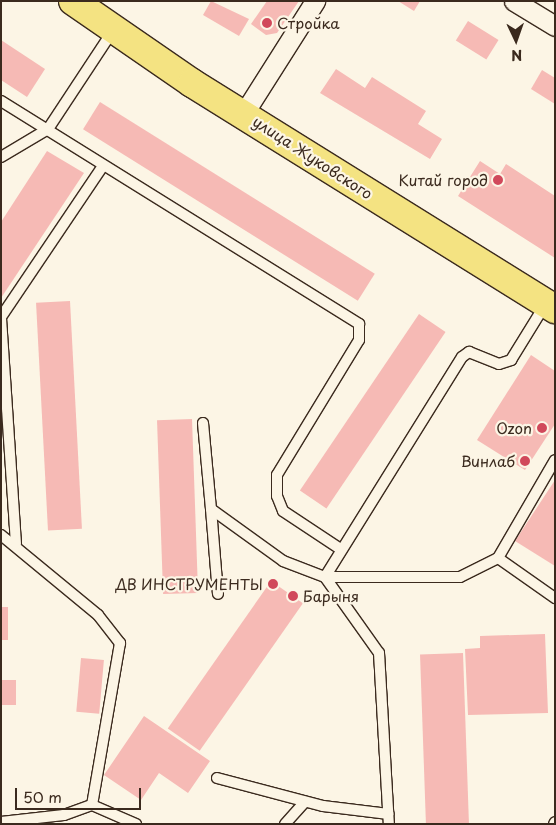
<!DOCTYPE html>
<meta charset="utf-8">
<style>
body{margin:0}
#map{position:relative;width:556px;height:825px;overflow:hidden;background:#fcf5e5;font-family:"Playpen Sans",sans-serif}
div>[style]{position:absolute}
.building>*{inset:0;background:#f6bab5;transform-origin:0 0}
.roads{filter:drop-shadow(1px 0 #3b2a1e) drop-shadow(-1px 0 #3b2a1e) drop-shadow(0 1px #3b2a1e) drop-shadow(0 -1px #3b2a1e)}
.lane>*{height:10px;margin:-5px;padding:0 5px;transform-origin:5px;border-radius:5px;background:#fcf5e5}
.street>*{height:19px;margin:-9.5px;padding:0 9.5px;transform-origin:9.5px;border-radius:9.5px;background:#fcf5e5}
.primary>*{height:28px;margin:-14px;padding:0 14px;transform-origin:14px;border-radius:14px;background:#f4e382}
.dots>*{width:14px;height:14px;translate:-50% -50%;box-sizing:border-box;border:2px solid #fcf5e5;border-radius:50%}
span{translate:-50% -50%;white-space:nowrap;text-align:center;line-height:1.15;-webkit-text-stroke:4.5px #fcf5e5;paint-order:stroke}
.poi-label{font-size:15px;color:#3b2a1e}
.left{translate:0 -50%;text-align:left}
.right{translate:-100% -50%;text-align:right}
.street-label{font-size:15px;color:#3b2a1e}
.frame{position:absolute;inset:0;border:2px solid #3b2a1e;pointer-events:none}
.north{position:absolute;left:491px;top:15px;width:50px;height:50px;-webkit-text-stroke:4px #fcf5e5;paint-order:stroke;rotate:177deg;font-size:14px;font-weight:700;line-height:20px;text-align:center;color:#3b2a1e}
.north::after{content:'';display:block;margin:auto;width:18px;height:22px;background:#3b2a1e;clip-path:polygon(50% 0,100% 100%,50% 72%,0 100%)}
.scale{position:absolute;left:15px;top:788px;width:126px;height:22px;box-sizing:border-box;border:2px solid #3b2a1e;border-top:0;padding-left:6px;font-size:15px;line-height:18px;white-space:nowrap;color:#3b2a1e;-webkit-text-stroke:4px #fcf5e5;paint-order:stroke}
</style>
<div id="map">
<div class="building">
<i style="clip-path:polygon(211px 1px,249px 19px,239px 36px,203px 15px)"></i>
<i style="clip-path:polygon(267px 1px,299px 1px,277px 33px,266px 35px,251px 24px)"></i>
<i style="clip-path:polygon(398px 1px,420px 1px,414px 11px)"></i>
<i style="left:468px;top:21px;width:36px;height:23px;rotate:32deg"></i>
<i style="clip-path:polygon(1px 40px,45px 69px,27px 97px,1px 80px)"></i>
<i style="clip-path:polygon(336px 69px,365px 88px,372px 77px,426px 111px,418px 124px,442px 139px,430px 159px,320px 93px)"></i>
<i style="clip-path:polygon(542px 70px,555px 78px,555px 104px,531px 89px)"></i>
<i style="left:100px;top:102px;width:324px;height:32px;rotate:32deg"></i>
<i style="clip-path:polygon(47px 151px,84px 173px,1px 298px,1px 222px)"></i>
<i style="clip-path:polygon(480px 161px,500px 174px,506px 164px,555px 196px,555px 258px,458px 196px)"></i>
<i style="left:70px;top:301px;width:228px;height:34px;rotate:87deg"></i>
<i style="left:419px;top:314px;width:32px;height:213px;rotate:34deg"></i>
<i style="clip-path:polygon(531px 355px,555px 371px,555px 424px,525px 470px,477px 440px)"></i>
<i style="left:192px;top:419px;width:174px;height:35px;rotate:88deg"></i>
<i style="clip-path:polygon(555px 480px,555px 566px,515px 541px)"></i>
<i style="left:271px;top:581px;width:39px;height:180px;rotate:35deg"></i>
<i style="left:1px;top:607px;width:7px;height:33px"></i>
<i style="clip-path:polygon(545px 634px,548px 713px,468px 715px,465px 649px,480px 648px,480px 636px)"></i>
<i style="left:463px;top:653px;width:171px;height:43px;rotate:88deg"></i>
<i style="left:81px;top:658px;width:23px;height:54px;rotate:5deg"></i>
<i style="left:1px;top:680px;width:15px;height:25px"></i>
<i style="clip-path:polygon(144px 716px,210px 761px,188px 793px,159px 773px,141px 800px,104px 775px)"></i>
</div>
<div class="roads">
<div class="lane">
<i style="left:1px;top:101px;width:422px;rotate:31.9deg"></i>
<i style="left:359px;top:324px;width:16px;rotate:90deg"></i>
<i style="left:359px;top:340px;width:158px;rotate:121.3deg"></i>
<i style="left:277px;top:475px;width:21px;rotate:90deg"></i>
<i style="left:277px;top:496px;width:16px;rotate:68deg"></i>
<i style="left:283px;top:511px;width:67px;rotate:33.5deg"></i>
<i style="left:1px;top:157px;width:55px;rotate:-30.8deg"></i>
<i style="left:48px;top:129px;width:120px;rotate:-56.6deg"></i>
<i style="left:203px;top:423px;width:86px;rotate:84.7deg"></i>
<i style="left:211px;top:509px;width:89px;rotate:35.8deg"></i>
<i style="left:283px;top:561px;width:45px;rotate:20.9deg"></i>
<i style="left:325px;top:577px;width:135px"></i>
<i style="left:460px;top:577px;width:42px;rotate:-26.6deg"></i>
<i style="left:498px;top:558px;width:113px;rotate:-59.8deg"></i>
<i style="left:211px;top:509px;width:85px;rotate:85.3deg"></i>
<i style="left:1px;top:535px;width:126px;rotate:39.5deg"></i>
<i style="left:98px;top:615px;width:36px;rotate:52deg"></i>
<i style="left:120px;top:643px;width:164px;rotate:99.8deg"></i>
<i style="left:92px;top:805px;width:48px;rotate:23.4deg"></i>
<i style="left:16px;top:544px;width:227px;rotate:-93.8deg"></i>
<i style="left:1px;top:317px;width:182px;rotate:-56deg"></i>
<i style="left:498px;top:558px;width:70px;rotate:35.1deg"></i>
<i style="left:325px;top:577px;width:259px;rotate:-58.1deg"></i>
<i style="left:462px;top:357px;width:9px;rotate:-36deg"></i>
<i style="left:469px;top:352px;width:32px;rotate:22deg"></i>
<i style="left:499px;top:364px;width:13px;rotate:-18deg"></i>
<i style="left:511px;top:360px;width:65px;rotate:-58.3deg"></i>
<i style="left:325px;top:577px;width:93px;rotate:54.6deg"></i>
<i style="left:379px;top:653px;width:171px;rotate:86.7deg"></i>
<i style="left:217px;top:778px;width:110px;rotate:14.8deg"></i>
<i style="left:323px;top:806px;width:66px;rotate:6.9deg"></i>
<i style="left:1px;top:822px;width:63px;rotate:-6.3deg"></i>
<i style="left:64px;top:815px;width:30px;rotate:-20deg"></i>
<i style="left:285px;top:824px;width:30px;rotate:-48deg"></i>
<i style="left:554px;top:824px;width:2px;rotate:-63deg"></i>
</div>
<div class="street">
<i style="left:514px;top:1px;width:48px;rotate:31.4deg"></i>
<i style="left:244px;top:113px;width:133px;rotate:-57.6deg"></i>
</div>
<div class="primary">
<i style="left:73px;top:1px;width:145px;rotate:34.6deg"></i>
<i style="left:192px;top:83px;width:428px;rotate:31.9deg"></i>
</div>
</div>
<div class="dots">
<i style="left:267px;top:23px;background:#d1495b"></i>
<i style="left:498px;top:180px;background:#d1495b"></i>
<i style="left:542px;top:428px;background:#d1495b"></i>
<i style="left:525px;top:461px;background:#d1495b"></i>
<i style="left:273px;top:584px;background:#d1495b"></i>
<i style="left:293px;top:596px;background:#d1495b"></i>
</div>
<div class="poi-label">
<span class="left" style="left:277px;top:23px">Стройка</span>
<span class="right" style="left:488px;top:180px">Китай город</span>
<span class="right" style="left:532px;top:428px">Ozon</span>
<span class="right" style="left:515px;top:461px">Винлаб</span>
<span class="right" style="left:263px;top:584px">ДВ ИНСТРУМЕНТЫ</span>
<span class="left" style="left:303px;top:596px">Барыня</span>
</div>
<div class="street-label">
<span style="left:313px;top:157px;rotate:33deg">улица Жуковского</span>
</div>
<div class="frame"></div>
<div class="north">N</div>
<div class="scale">50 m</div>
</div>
